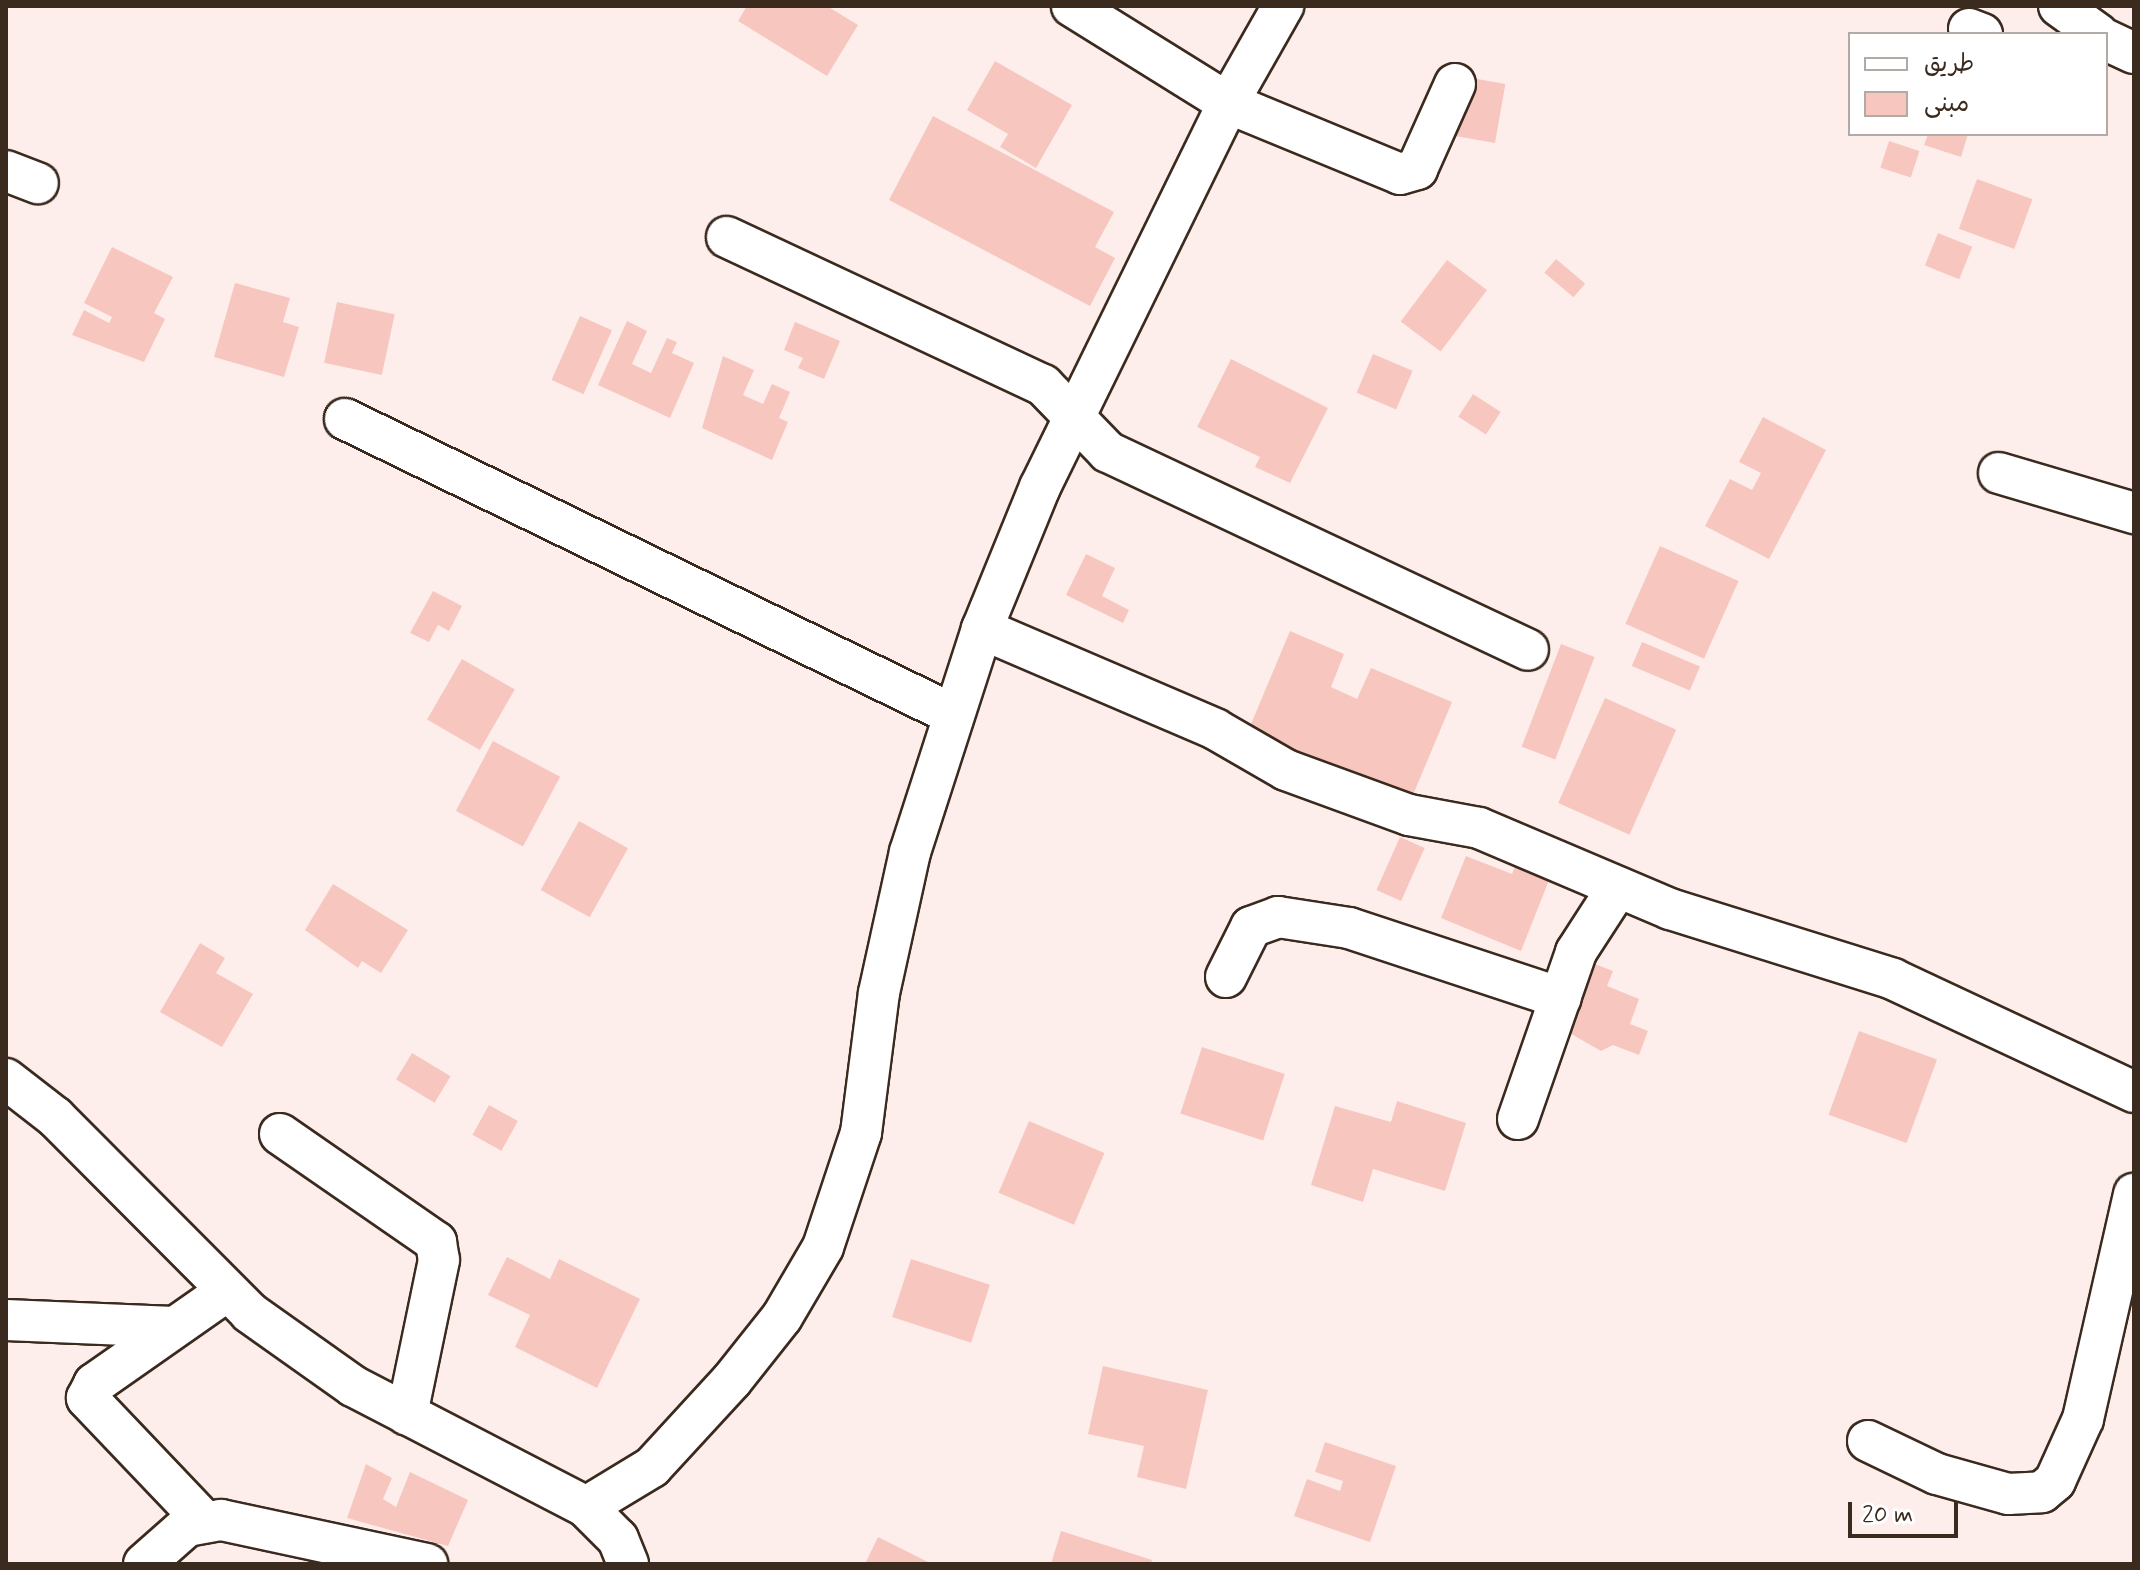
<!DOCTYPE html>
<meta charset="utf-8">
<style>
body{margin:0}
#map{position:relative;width:2140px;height:1570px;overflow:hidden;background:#fdeeec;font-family:Mynerve,"Playpen Sans Arabic",sans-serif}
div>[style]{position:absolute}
.building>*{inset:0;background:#f7c7bf;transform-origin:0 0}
.roads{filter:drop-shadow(2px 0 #3b2a1e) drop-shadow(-2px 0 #3b2a1e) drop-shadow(0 2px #3b2a1e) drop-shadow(0 -2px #3b2a1e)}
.minor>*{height:40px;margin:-20px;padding:0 20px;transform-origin:20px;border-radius:20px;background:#fff}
span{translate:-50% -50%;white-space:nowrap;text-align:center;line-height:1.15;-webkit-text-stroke:6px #fff;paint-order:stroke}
.frame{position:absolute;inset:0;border:8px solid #3b2a1e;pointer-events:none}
.legend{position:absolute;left:1848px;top:32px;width:260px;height:104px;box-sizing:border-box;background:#fff;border:2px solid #b1aaa5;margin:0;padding:10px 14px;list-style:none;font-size:24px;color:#3b2a1e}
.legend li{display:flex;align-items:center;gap:16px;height:40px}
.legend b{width:40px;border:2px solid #b1aaa5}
.scale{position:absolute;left:1848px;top:1502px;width:110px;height:36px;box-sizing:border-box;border:4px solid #3b2a1e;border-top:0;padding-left:10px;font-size:24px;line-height:28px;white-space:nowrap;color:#3b2a1e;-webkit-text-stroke:6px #fff;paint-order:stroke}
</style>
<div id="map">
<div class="building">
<i style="clip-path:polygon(747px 6px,827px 6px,858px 25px,827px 76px,738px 21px)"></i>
<i style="clip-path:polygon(995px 61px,1072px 105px,1036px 168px,1000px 147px,1008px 134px,967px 110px)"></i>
<i style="left:1466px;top:77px;width:40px;height:60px;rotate:10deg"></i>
<i style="clip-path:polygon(933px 116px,1114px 212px,1095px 247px,1115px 258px,1090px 306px,889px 200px)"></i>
<i style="clip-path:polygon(1928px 134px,1968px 134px,1961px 157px,1924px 145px)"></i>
<i style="left:1889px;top:141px;width:32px;height:28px;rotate:18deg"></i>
<i style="left:1977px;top:179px;width:59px;height:53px;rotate:20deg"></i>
<i style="left:1938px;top:233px;width:37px;height:35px;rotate:22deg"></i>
<i style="clip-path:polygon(112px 247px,173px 277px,154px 313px,165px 319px,144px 362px,72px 335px,84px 310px,109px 323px,112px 317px,84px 303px)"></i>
<i style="left:1556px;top:259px;width:38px;height:18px;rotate:40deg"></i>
<i style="left:1447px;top:260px;width:50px;height:77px;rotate:37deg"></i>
<i style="clip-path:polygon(235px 283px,290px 298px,283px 322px,299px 327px,284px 377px,214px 357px)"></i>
<i style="left:337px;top:302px;width:59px;height:62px;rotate:12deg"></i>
<i style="left:580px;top:316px;width:35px;height:70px;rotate:24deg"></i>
<i style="clip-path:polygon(627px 321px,647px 331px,632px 364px,651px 373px,667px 338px,677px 342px,672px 353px,694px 363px,670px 418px,598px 385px)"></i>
<i style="clip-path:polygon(795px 322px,840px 341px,824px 379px,798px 368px,803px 358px,784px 350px)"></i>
<i style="left:1373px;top:354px;width:43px;height:42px;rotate:23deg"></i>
<i style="clip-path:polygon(723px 356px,754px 370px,743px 395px,763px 404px,772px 384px,790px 392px,779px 418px,788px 422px,772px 460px,702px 428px)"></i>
<i style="clip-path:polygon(1231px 359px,1328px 408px,1290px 483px,1255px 467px,1260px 457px,1197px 427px)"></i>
<i style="left:1473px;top:394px;width:33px;height:27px;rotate:33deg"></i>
<i style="clip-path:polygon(1763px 417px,1826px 450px,1769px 559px,1705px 526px,1730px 479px,1752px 490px,1761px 473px,1739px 462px)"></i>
<i style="left:1660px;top:546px;width:86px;height:85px;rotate:24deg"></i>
<i style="clip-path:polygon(1086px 554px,1115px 568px,1102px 596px,1129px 610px,1123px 623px,1066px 595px)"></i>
<i style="clip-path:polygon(433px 591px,462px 606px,449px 631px,438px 625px,429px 642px,410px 633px)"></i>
<i style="clip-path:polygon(1290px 631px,1344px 654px,1331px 687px,1357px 699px,1371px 668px,1452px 702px,1410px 802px,1246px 736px)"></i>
<i style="left:1642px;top:642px;width:63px;height:26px;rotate:23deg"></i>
<i style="left:1561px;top:644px;width:36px;height:110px;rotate:21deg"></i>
<i style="left:462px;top:659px;width:61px;height:70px;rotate:30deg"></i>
<i style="left:1605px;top:698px;width:78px;height:115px;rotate:24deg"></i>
<i style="left:493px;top:741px;width:76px;height:79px;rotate:28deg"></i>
<i style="left:579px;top:821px;width:56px;height:79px;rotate:29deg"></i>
<i style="left:1400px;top:837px;width:27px;height:58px;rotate:24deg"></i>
<i style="clip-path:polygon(1466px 856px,1512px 874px,1517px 861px,1551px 875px,1521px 951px,1441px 918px)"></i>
<i style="clip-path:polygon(333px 884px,408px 930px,381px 973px,362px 961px,358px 968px,305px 930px)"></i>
<i style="clip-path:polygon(200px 943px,225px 958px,216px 973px,253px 994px,222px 1047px,160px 1012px)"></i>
<i style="clip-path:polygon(1595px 964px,1613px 971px,1607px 986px,1639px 999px,1630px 1024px,1648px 1031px,1639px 1055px,1613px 1045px,1601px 1051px,1559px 1027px,1580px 969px)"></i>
<i style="left:1859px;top:1031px;width:83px;height:89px;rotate:20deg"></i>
<i style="left:1202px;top:1047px;width:87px;height:70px;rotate:18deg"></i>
<i style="left:412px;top:1053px;width:45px;height:31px;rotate:31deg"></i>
<i style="clip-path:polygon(1397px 1101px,1466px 1123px,1445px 1191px,1373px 1169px,1363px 1202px,1311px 1185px,1335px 1106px,1391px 1122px)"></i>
<i style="left:489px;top:1105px;width:33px;height:34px;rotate:29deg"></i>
<i style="left:1029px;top:1121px;width:82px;height:78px;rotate:23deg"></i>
<i style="clip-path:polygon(507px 1257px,550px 1279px,559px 1259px,640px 1299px,597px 1388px,515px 1347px,530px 1315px,488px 1295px)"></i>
<i style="left:911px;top:1259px;width:83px;height:61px;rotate:18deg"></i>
<i style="clip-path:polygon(1103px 1366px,1208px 1390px,1186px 1489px,1137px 1477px,1144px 1446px,1088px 1434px)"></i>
<i style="clip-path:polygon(1325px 1442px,1396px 1466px,1370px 1542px,1294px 1516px,1307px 1479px,1340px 1491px,1343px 1481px,1315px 1472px)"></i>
<i style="clip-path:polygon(366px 1464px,392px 1478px,383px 1499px,396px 1507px,410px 1472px,468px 1500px,448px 1546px,347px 1518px)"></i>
<i style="clip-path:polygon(1061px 1531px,1152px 1560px,1151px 1564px,1051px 1564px)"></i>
<i style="clip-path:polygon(878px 1537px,932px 1564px,865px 1564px)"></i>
</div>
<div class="roads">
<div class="minor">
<i style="left:1072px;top:6px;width:184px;rotate:31.9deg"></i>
<i style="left:1228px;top:103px;width:186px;rotate:22.4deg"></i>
<i style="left:1400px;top:174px;width:18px;rotate:-16deg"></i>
<i style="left:1417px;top:169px;width:93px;rotate:-65.9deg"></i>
<i style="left:2059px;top:6px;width:48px;rotate:35.7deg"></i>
<i style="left:1969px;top:29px;width:14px;rotate:21deg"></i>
<i style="left:2106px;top:40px;width:31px;rotate:25deg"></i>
<i style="left:6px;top:171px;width:34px;rotate:21deg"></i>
<i style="left:727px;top:237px;width:349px;rotate:25.1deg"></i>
<i style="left:1043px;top:385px;width:93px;rotate:45.9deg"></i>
<i style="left:1108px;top:452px;width:464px;rotate:25.2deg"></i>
<i style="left:345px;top:419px;width:675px;rotate:25.92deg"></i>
<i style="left:1999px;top:473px;width:141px;rotate:16.5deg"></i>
<i style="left:982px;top:629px;width:254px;rotate:23.2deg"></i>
<i style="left:1215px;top:729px;width:82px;rotate:30deg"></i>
<i style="left:1286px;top:770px;width:131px;rotate:20.1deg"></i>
<i style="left:1409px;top:815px;width:71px;rotate:10.5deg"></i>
<i style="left:1479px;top:828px;width:207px;rotate:23deg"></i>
<i style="left:1670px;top:909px;width:234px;rotate:17.4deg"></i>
<i style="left:1893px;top:979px;width:266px;rotate:25.1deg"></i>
<i style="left:1226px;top:977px;width:56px;rotate:-63.4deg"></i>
<i style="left:1251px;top:927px;width:29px;rotate:-20deg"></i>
<i style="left:1278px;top:917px;width:72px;rotate:8.8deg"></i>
<i style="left:1349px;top:928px;width:223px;rotate:18.3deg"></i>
<i style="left:6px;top:1079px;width:62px;rotate:37.8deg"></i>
<i style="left:55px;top:1117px;width:276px;rotate:45.1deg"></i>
<i style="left:250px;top:1313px;width:126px;rotate:35.3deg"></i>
<i style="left:353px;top:1386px;width:263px;rotate:27.4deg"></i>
<i style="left:586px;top:1507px;width:45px;rotate:45deg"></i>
<i style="left:618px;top:1539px;width:27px;rotate:68deg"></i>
<i style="left:1518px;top:1119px;width:177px;rotate:-70.8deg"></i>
<i style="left:1576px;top:952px;width:77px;rotate:-57.1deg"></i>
<i style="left:280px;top:1134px;width:190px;rotate:34.7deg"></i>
<i style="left:436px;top:1242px;width:18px;rotate:81deg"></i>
<i style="left:439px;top:1260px;width:158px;rotate:101.7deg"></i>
<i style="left:6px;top:1320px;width:168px;rotate:2.4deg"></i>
<i style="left:1868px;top:1441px;width:76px;rotate:25.6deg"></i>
<i style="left:1937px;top:1474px;width:74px;rotate:15.7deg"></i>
<i style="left:2008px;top:1494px;width:34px;rotate:-3deg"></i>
<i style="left:2042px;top:1492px;width:17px;rotate:-40deg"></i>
<i style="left:2055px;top:1481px;width:68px;rotate:-65.7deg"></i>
<i style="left:2083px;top:1419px;width:231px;rotate:-77.2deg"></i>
<i style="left:586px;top:1507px;width:77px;rotate:-31.2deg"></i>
<i style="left:652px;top:1467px;width:118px;rotate:-47.4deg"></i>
<i style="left:732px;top:1380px;width:80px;rotate:-51.6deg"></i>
<i style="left:782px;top:1317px;width:81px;rotate:-59.6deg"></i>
<i style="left:823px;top:1247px;width:120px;rotate:-71.6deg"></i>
<i style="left:861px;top:1133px;width:141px;rotate:-82.7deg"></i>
<i style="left:879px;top:993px;width:144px;rotate:-77.6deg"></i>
<i style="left:910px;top:852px;width:234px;rotate:-72.1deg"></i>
<i style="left:982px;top:629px;width:153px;rotate:-67.8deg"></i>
<i style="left:1040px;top:487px;width:428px;rotate:-63.9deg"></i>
<i style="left:1228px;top:103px;width:112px;rotate:-60.4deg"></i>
<i style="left:204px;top:1521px;width:170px;rotate:-133.6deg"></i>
<i style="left:87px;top:1398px;width:16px;rotate:-63deg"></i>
<i style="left:94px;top:1384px;width:159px;rotate:-35deg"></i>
<i style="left:144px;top:1564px;width:57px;rotate:-41.5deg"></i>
<i style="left:187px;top:1526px;width:35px;rotate:-10deg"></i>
<i style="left:221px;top:1520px;width:211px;rotate:12.1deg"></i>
</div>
</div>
<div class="frame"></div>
<ul class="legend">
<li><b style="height:10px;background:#fff"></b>طريق</li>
<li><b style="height:22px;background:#f7c7bf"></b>مبنى</li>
</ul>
<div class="scale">20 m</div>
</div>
